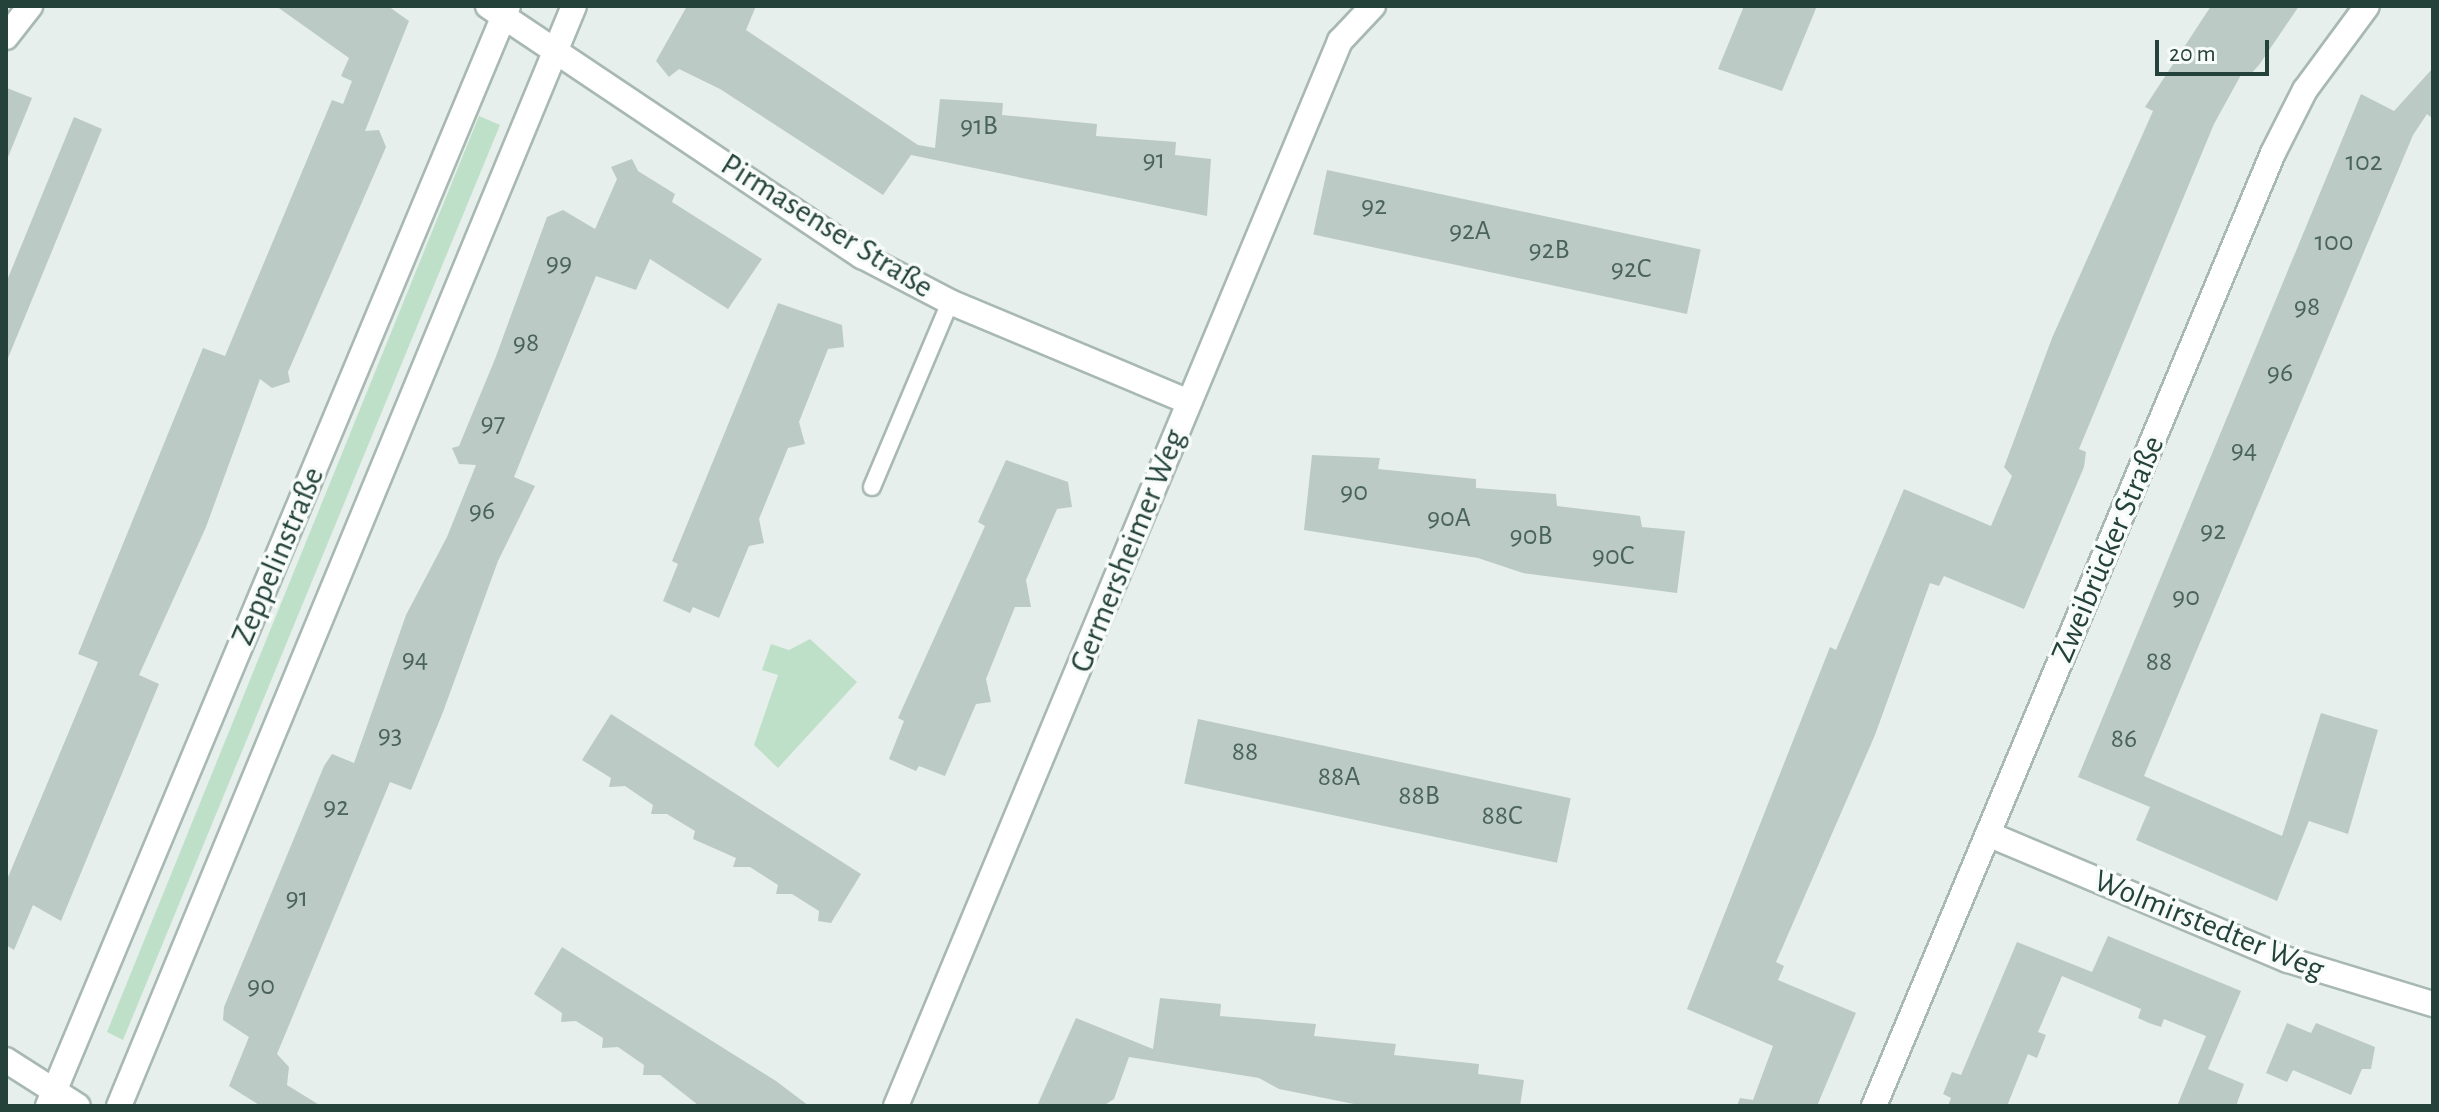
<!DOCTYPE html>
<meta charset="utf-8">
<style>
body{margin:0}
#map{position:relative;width:2439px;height:1112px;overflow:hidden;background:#e6efeb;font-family:"Alegreya Sans",sans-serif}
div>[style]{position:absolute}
.green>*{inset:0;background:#bfe0c8}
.building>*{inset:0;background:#bbcac4;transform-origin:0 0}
.roads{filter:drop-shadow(2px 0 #a8b8b2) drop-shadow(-2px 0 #a8b8b2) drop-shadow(0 2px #a8b8b2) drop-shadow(0 -2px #a8b8b2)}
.service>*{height:16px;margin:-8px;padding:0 8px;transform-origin:8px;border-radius:8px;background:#fff}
.minor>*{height:24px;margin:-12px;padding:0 12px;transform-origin:12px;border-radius:12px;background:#fff}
.tertiary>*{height:24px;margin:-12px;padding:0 12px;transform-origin:12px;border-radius:12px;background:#fff}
.secondary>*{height:24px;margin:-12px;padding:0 12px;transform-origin:12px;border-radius:12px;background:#fff}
span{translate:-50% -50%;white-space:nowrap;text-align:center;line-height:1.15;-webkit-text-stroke:7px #f7fbf9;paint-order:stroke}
.number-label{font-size:28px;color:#4a645c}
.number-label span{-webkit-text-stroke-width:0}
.street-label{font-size:32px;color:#24423a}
.frame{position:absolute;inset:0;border:8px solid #24423a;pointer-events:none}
.scale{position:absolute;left:2155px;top:40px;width:114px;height:36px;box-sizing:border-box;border:4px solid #24423a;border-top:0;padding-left:10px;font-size:24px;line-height:28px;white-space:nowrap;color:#24423a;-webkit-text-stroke:6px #f7fbf9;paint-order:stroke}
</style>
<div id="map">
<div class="green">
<i style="clip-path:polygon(479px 116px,500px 125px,123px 1040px,107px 1032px)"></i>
<i style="clip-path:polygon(810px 639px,857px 682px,778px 768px,754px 745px,778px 675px,762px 670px,771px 644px,789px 650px)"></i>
</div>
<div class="building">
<i style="clip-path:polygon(276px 6px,388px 6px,409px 21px,365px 131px,379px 130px,386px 147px,288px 372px,290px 382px,272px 388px,260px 379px,206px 527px,139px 675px,159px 684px,61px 921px,33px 905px,14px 950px,6px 945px,6px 882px,98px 662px,78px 654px,203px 348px,225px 356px,332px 100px,343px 104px,352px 81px,341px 76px,349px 58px)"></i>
<i style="clip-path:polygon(687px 6px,756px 6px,746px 30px,918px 145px,935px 148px,940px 99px,1003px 103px,1002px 115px,1097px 124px,1096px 136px,1176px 142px,1175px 155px,1211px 159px,1207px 216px,911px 155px,883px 195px,720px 89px,679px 69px,669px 77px,656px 61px)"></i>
<i style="clip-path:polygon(1744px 6px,1817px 6px,1782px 91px,1718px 69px)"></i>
<i style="clip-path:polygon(2211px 6px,2299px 6px,2259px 65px,2249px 76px,2242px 73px,2214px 124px,2079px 449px,2086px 452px,2084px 467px,2024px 609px,1944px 576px,1939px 586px,1930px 583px,1875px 735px,1776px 962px,1784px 966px,1778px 980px,1856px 1013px,1817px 1106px,1737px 1106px,1740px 1098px,1753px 1100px,1773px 1046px,1687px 1009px,1830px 647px,1836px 650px,1904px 489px,1991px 526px,2012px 476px,2004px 467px,2052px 338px,2153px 111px,2145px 107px)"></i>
<i style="clip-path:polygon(2433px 68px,2433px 119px,2427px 114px,2413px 135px,2144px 776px,2282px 836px,2321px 713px,2378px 730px,2348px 834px,2309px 821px,2277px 901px,2136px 840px,2150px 807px,2078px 777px,2361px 94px,2394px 111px)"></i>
<i style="clip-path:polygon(7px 88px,32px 98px,6px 162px,6px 89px)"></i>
<i style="clip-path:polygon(74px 117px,102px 129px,6px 363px,6px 283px)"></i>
<i style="clip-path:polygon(632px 159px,638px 171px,675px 194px,672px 202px,762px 259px,728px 309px,650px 259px,636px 290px,596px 276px,514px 477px,535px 486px,498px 561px,443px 712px,411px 790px,390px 782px,277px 1054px,289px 1067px,287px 1085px,321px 1106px,261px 1106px,229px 1086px,249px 1037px,223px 1020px,224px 1007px,324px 766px,332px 754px,354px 763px,406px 615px,447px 537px,476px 465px,459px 464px,452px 448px,459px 446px,495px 359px,547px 217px,563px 210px,595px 229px,617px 179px,611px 167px)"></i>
<i style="left:1327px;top:170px;width:382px;height:66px;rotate:12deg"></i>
<i style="clip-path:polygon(778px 303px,842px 325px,844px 347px,828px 349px,799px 422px,805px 444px,788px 448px,759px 519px,764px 543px,749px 546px,719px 618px,693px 607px,690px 613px,663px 601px,678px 564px,672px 561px)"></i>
<i style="clip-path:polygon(1312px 455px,1380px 458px,1378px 469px,1476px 479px,1476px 488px,1556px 494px,1557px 506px,1640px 516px,1642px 527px,1685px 531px,1677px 593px,1523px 573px,1478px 558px,1304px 530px)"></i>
<i style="clip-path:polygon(1006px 460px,1068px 482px,1072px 507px,1057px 509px,1026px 580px,1031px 607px,1015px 607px,986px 679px,991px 702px,976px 704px,945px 776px,919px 766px,916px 771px,889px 759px,904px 721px,898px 718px,985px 526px,978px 522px)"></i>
<i style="clip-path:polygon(611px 714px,861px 874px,831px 923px,818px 921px,819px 911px,792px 894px,776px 894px,778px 885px,750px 867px,733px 867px,736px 858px,693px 839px,695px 831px,667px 814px,651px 814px,653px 805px,625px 786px,609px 787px,611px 778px,582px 760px)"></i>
<i style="left:1198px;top:719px;width:381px;height:66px;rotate:12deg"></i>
<i style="clip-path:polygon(2108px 936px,2241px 991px,2208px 1069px,2244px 1084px,2236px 1106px,2177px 1106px,2206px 1036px,2164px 1019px,2161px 1027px,2149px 1023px,2138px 1018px,2141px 1009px,2062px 976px,2038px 1032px,2046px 1035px,2037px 1058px,2028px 1054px,2007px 1106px,1948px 1106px,1951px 1098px,1943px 1094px,1952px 1072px,1961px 1075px,2017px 942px,2092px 972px)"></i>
<i style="clip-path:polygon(562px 947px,776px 1081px,809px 1106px,698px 1105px,660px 1075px,643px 1075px,644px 1065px,618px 1047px,602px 1048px,603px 1038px,576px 1021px,561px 1022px,562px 1013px,534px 994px)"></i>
<i style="clip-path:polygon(1160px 998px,1221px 1004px,1220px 1016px,1316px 1024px,1314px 1036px,1396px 1044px,1394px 1055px,1479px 1064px,1478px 1074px,1524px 1080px,1520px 1106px,1364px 1106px,1279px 1089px,1259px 1078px,1129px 1057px,1114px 1099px,1103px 1106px,1037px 1106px,1076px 1018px,1153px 1049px)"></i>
<i style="clip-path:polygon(2287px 1023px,2311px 1033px,2316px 1023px,2375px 1047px,2371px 1069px,2362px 1069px,2351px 1095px,2293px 1070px,2287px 1082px,2266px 1073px)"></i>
</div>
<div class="roads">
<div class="service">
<i style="left:872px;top:487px;width:201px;rotate:-67.1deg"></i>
</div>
<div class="minor">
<i style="left:488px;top:6px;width:450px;rotate:33.8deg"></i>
<i style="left:862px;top:256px;width:99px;rotate:27.6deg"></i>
<i style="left:950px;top:302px;width:259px;rotate:22.7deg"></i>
<i style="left:6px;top:37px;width:39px;rotate:-52deg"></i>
<i style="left:1988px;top:834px;width:325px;rotate:22.8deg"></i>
<i style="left:2288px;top:960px;width:152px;rotate:16.9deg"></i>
<i style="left:896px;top:1106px;width:1154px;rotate:-67.37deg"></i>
<i style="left:1340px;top:41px;width:48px;rotate:-46.7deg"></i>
<i style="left:1874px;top:1106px;width:1033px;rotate:-67.28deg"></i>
<i style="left:2273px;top:153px;width:71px;rotate:-63.1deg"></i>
<i style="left:2305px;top:90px;width:104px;rotate:-53.6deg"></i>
</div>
<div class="tertiary">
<i style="left:48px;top:1106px;width:1192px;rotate:-67.31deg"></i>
<i style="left:119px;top:1106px;width:1190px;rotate:-67.53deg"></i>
</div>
<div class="secondary">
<i style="left:6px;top:1060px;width:85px;rotate:32.6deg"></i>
</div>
</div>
<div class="number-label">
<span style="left:979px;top:126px">91B</span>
<span style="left:1154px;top:160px">91</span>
<span style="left:2364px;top:162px">102</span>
<span style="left:1374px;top:206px">92</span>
<span style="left:1470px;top:231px">92A</span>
<span style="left:2334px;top:242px">100</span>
<span style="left:1549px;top:250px">92B</span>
<span style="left:559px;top:263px">99</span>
<span style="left:1631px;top:269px">92C</span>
<span style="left:2307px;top:307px">98</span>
<span style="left:526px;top:343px">98</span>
<span style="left:2280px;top:373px">96</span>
<span style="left:493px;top:423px">97</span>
<span style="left:2244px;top:450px">94</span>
<span style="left:1354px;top:492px">90</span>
<span style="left:482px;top:511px">96</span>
<span style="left:1449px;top:518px">90A</span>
<span style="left:2213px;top:531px">92</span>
<span style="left:1531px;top:536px">90B</span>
<span style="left:1613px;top:556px">90C</span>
<span style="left:2186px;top:597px">90</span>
<span style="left:415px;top:659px">94</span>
<span style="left:2159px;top:662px">88</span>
<span style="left:390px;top:735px">93</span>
<span style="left:2124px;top:739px">86</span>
<span style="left:1245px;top:752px">88</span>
<span style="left:1339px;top:777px">88A</span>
<span style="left:1419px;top:796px">88B</span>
<span style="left:336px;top:807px">92</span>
<span style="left:1502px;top:816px">88C</span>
<span style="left:297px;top:898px">91</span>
<span style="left:261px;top:986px">90</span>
</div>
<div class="street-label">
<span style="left:827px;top:226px;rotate:32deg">Pirmasenser Straße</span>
<span style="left:2108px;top:549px;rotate:-67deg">Zweibrücker Straße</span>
<span style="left:1128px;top:551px;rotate:-68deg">Germersheimer Weg</span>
<span style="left:278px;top:556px;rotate:-67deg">Zeppelinstraße</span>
<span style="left:2209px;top:925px;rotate:22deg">Wolmirstedter Weg</span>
</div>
<div class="frame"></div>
<div class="scale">20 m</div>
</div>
